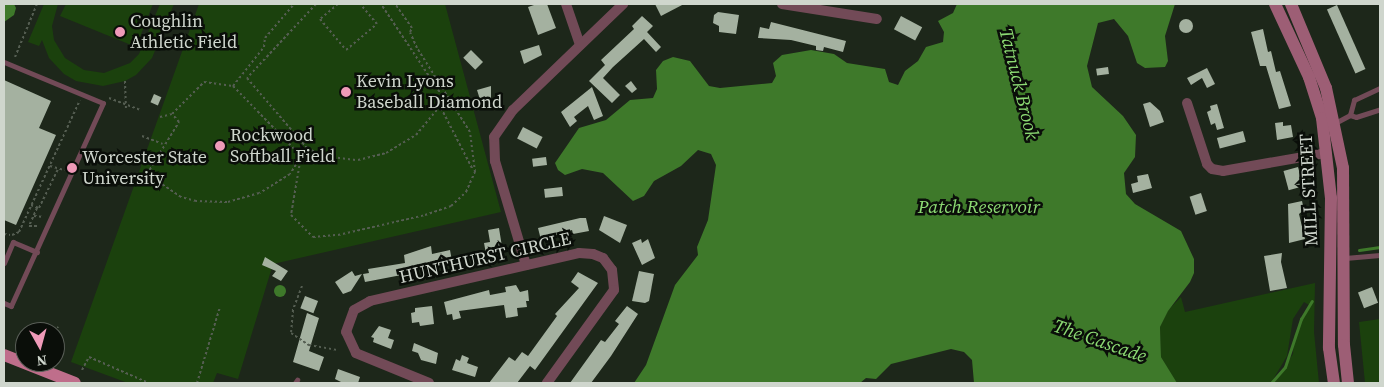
<!DOCTYPE html>
<style>
body{margin:0}
#map{position:relative;width:1384px;height:387px;overflow:hidden;background:#1d271a;font-family:"Source Serif 4",serif}
div>[style]{position:absolute}
.green>*{inset:0;background:#1b410d}
.water>*{inset:0;background:#3e792a}
.round{border-radius:50%}
.stream>*{height:3px;margin:-1.5px;padding:0 1.5px;transform-origin:1.5px;border-radius:1.5px;background:#3e792a}
.building>*{inset:0;background:#a4b1a0;transform-origin:0 0}
.path>*{height:2px;margin-top:-1px;transform-origin:0;background:repeating-linear-gradient(90deg,#555e52 0 2.5px,transparent 0 5px)}
.service>*{height:5px;margin:-2.5px;padding:0 2.5px;transform-origin:2.5px;border-radius:2.5px;background:#724a57}
.minor>*{height:10px;margin:-5px;padding:0 5px;transform-origin:5px;border-radius:5px;background:#724a57}
.secondary>*{height:12px;margin:-6px;padding:0 6px;transform-origin:6px;border-radius:6px;background:#9d5e75}
.primary>*{height:12px;margin:-6px;padding:0 6px;transform-origin:6px;border-radius:6px;background:#bf6e8b}
.dots>*{width:14px;height:14px;translate:-50% -50%;box-sizing:border-box;border:2px solid #0a0e09;border-radius:50%}
span{translate:-50% -50%;white-space:nowrap;text-align:center;line-height:1.15;-webkit-text-stroke:5px #0a0e09;paint-order:stroke}
.poi-label{font-size:18px;color:#cfd6cd}
.left{translate:0 -50%;text-align:left}
.street-label{font-size:18px;color:#cfd6cd}
.water-label{font-size:19px;color:#8cda73;font-style:italic}
.frame{position:absolute;inset:0;border:5px solid #cfd6cd;pointer-events:none}
.north{position:absolute;left:15px;top:322px;width:50px;height:50px;box-sizing:border-box;background:#0a0e09;border:1px solid #595e57;border-radius:50%;rotate:173deg;font-size:14px;font-weight:700;line-height:20px;text-align:center;color:#cfd6cd}
.north::after{content:'';display:block;margin:auto;width:18px;height:22px;background:#ef9ab8;clip-path:polygon(50% 0,100% 100%,50% 72%,0 100%)}
</style>
<div id="map">
<div class="green">
<i style="clip-path:polygon(44px 4px,58px 4px,52px 26px,54px 40px,65px 58px,84px 70px,104px 73px,130px 63px,139px 54px,160px 4px,174px 4px,152px 58px,136px 75px,125px 81px,103px 86px,76px 81px,64px 74px,49px 58px,42px 40px,39px 46px,28px 42px)"></i>
<i style="clip-path:polygon(66px 4px,153px 4px,136px 47px,60px 16px)"></i>
<i style="clip-path:polygon(199px 4px,445px 4px,501px 212px,273px 264px,238px 379px,217px 373px,213px 383px,128px 383px,71px 362px)"></i>
<i style="clip-path:polygon(1315px 283px,1314px 332px,1319px 383px,1274px 383px,1293px 354px,1294px 336px,1309px 305px,1304px 302px,1293px 319px,1287px 356px,1271px 383px,1176px 383px,1161px 357px,1160px 327px,1168px 310px,1181px 297px,1185px 312px)"></i>
<i style="clip-path:polygon(1380px 319px,1380px 383px,1365px 383px,1359px 322px)"></i>
</div>
<div class="water">
<i style="clip-path:polygon(4px 4px,14px 4px,16px 8px,14px 15px,4px 22px)"></i>
<i style="clip-path:polygon(957px 4px,1175px 4px,1165px 36px,1168px 61px,1165px 67px,1145px 68px,1137px 63px,1128px 36px,1114px 19px,1098px 23px,1087px 66px,1092px 87px,1123px 116px,1136px 135px,1135px 157px,1124px 173px,1126px 194px,1135px 204px,1181px 231px,1194px 259px,1194px 273px,1190px 282px,1168px 311px,1160px 327px,1161px 357px,1177px 383px,974px 383px,972px 360px,964px 352px,951px 349px,891px 364px,876px 379px,866px 378px,860px 383px,634px 383px,646px 365px,675px 285px,698px 255px,697px 247px,708px 220px,716px 165px,711px 154px,698px 150px,681px 166px,654px 181px,644px 196px,633px 201px,603px 173px,582px 169px,565px 175px,558px 170px,555px 163px,579px 128px,606px 120px,630px 100px,653px 98px,657px 89px,656px 70px,663px 61px,673px 57px,690px 61px,709px 86px,720px 88px,772px 83px,776px 76px,773px 63px,782px 55px,811px 50px,834px 54px,847px 63px,885px 69px,889px 82px,898px 85px,905px 71px,918px 61px,926px 47px,943px 42px,944px 32px,938px 21px,953px 13px)"></i>
<i class="round" style="left:274px;top:285px;width:12px;height:12px"></i>
</div>
<div class="stream">
<i style="left:1359px;top:250px;width:21px;rotate:-8deg"></i>
<i style="left:1271px;top:383px;width:21px;rotate:-49deg"></i>
<i style="left:1285px;top:367px;width:51px;rotate:-71.6deg"></i>
<i style="left:1301px;top:319px;width:21px;rotate:-59deg"></i>
</div>
<div class="building">
<i style="clip-path:polygon(537px 4px,547px 4px,556px 28px,538px 35px,528px 7px)"></i>
<i style="clip-path:polygon(655px 4px,684px 4px,661px 16px)"></i>
<i style="left:1337px;top:5px;width:70px;height:11px;rotate:66deg"></i>
<i style="clip-path:polygon(718px 12px,739px 15px,736px 34px,719px 32px,719px 26px,713px 23px,714px 15px)"></i>
<i style="clip-path:polygon(642px 16px,653px 26px,647px 32px,661px 47px,656px 52px,644px 39px,613px 67px,603px 78px,620px 95px,612px 103px,589px 81px,605px 65px,601px 60px,634px 29px,632px 26px)"></i>
<i style="left:901px;top:16px;width:24px;height:15px;rotate:28deg"></i>
<i class="round" style="left:1179px;top:19px;width:14px;height:14px"></i>
<i style="clip-path:polygon(771px 22px,846px 41px,843px 52px,824px 47px,823px 51px,816px 50px,816px 46px,791px 40px,758px 38px,760px 27px,769px 29px)"></i>
<i style="clip-path:polygon(1263px 29px,1268px 52px,1271px 51px,1276px 72px,1280px 71px,1291px 106px,1279px 109px,1266px 66px,1260px 66px,1251px 32px)"></i>
<i style="clip-path:polygon(539px 45px,542px 55px,524px 64px,520px 51px)"></i>
<i style="left:471px;top:50px;width:17px;height:11px;rotate:45deg"></i>
<i style="left:1108px;top:67px;width:7px;height:12px;rotate:82deg"></i>
<i style="clip-path:polygon(1207px 68px,1215px 84px,1207px 88px,1202px 78px,1191px 85px,1187px 78px)"></i>
<i style="clip-path:polygon(4px 80px,51px 101px,39px 128px,56px 135px,16px 225px,4px 220px)"></i>
<i style="clip-path:polygon(631px 81px,637px 89px,632px 93px,625px 86px)"></i>
<i style="clip-path:polygon(491px 86px,491px 100px,481px 103px,477px 90px)"></i>
<i style="clip-path:polygon(592px 87px,603px 116px,594px 120px,588px 106px,574px 117px,577px 121px,570px 127px,561px 112px)"></i>
<i style="left:154px;top:94px;width:8px;height:9px;rotate:23deg"></i>
<i style="clip-path:polygon(1150px 102px,1160px 111px,1164px 122px,1150px 127px,1143px 104px)"></i>
<i style="clip-path:polygon(1217px 104px,1224px 128px,1217px 130px,1215px 123px,1211px 125px,1207px 112px,1211px 110px,1210px 106px)"></i>
<i style="clip-path:polygon(1283px 122px,1283px 126px,1291px 125px,1293px 137px,1277px 140px,1275px 123px)"></i>
<i style="left:523px;top:127px;width:22px;height:13px;rotate:27deg"></i>
<i style="left:1243px;top:131px;width:11px;height:27px;rotate:75deg"></i>
<i style="left:546px;top:157px;width:8px;height:14px;rotate:83deg"></i>
<i style="left:1298px;top:167px;width:20px;height:15px;rotate:75deg"></i>
<i style="clip-path:polygon(1148px 174px,1152px 188px,1133px 193px,1131px 184px,1138px 182px,1137px 176px)"></i>
<i style="left:562px;top:187px;width:9px;height:18px;rotate:84deg"></i>
<i style="left:1201px;top:193px;width:19px;height:12px;rotate:72deg"></i>
<i style="clip-path:polygon(1302px 201px,1304px 210px,1299px 214px,1305px 239px,1289px 243px,1288px 204px)"></i>
<i style="clip-path:polygon(604px 216px,627px 225px,620px 243px,599px 230px)"></i>
<i style="clip-path:polygon(580px 218px,586px 218px,589px 231px,573px 234px,572px 230px,541px 240px,538px 228px)"></i>
<i style="clip-path:polygon(499px 228px,503px 253px,486px 254px,484px 243px,490px 242px,488px 230px)"></i>
<i style="clip-path:polygon(641px 239px,642px 243px,648px 239px,655px 258px,642px 265px,632px 243px)"></i>
<i style="clip-path:polygon(431px 246px,432px 254px,450px 250px,452px 261px,445px 263px,445px 265px,412px 269px,412px 273px,365px 282px,363px 274px,369px 273px,368px 269px,405px 263px,404px 255px)"></i>
<i style="clip-path:polygon(1282px 253px,1281px 262px,1287px 288px,1270px 291px,1264px 256px)"></i>
<i style="clip-path:polygon(265px 257px,288px 271px,281px 281px,272px 276px,276px 271px,262px 265px)"></i>
<i style="clip-path:polygon(352px 271px,355px 276px,362px 274px,351px 291px,343px 294px,335px 282px)"></i>
<i style="clip-path:polygon(639px 271px,654px 274px,649px 301px,645px 303px,632px 301px)"></i>
<i style="clip-path:polygon(578px 272px,598px 283px,535px 370px,530px 366px,517px 383px,489px 383px,509px 357px,515px 361px,522px 352px,528px 356px,557px 316px,555px 314px,579px 288px,571px 282px)"></i>
<i style="clip-path:polygon(516px 285px,520px 292px,528px 290px,529px 301px,526px 301px,527px 307px,517px 308px,518px 316px,506px 318px,504px 305px,459px 311px,461px 318px,453px 320px,452px 314px,447px 315px,444px 302px,489px 290px,490px 295px,506px 292px,505px 287px)"></i>
<i style="left:1372px;top:287px;width:17px;height:15px;rotate:69deg"></i>
<i style="left:305px;top:296px;width:14px;height:13px;rotate:21deg"></i>
<i style="clip-path:polygon(432px 306px,434px 324px,420px 326px,419px 322px,412px 323px,411px 313px,415px 312px,415px 308px)"></i>
<i style="clip-path:polygon(627px 306px,638px 314px,611px 356px,591px 383px,570px 383px,601px 340px,605px 342px,619px 324px,615px 321px)"></i>
<i style="clip-path:polygon(307px 313px,319px 318px,309px 351px,324px 357px,319px 371px,293px 362px)"></i>
<i style="clip-path:polygon(379px 326px,391px 330px,388px 338px,394px 340px,391px 349px,373px 342px,374px 338px,371px 337px)"></i>
<i style="clip-path:polygon(414px 343px,438px 353px,436px 364px,421px 360px,418px 353px,412px 351px)"></i>
<i style="clip-path:polygon(462px 355px,469px 358px,467px 363px,478px 367px,475px 377px,452px 370px,456px 359px,460px 361px)"></i>
<i style="clip-path:polygon(338px 369px,360px 377px,358px 383px,343px 383px,335px 379px)"></i>
</div>
<div class="path">
<i style="left:316px;top:4px;width:101px;rotate:133deg"></i>
<i style="left:247px;top:78px;width:92px;rotate:49.4deg"></i>
<i style="left:307px;top:148px;width:18px;rotate:27deg"></i>
<i style="left:323px;top:156px;width:35px;rotate:7deg"></i>
<i style="left:358px;top:160px;width:29px;rotate:-14deg"></i>
<i style="left:386px;top:153px;width:35px;rotate:-31deg"></i>
<i style="left:416px;top:135px;width:45px;rotate:-50.4deg"></i>
<i style="left:445px;top:100px;width:115px;rotate:-123.7deg"></i>
<i style="left:338px;top:4px;width:23px;rotate:140deg"></i>
<i style="left:320px;top:19px;width:40px;rotate:50deg"></i>
<i style="left:346px;top:50px;width:40px;rotate:-40deg"></i>
<i style="left:377px;top:24px;width:26px;rotate:-130deg"></i>
<i style="left:15px;top:57px;width:57px;rotate:-67.5deg"></i>
<i style="left:125px;top:81px;width:30px;rotate:88deg"></i>
<i style="left:204px;top:82px;width:29px;rotate:8deg"></i>
<i style="left:233px;top:86px;width:98px;rotate:45.8deg"></i>
<i style="left:301px;top:156px;width:21px;rotate:121deg"></i>
<i style="left:290px;top:174px;width:36px;rotate:148deg"></i>
<i style="left:259px;top:193px;width:33px;rotate:164deg"></i>
<i style="left:227px;top:202px;width:31px;rotate:-178deg"></i>
<i style="left:196px;top:201px;width:16px;rotate:-165deg"></i>
<i style="left:181px;top:197px;width:41px;rotate:-145.9deg"></i>
<i style="left:147px;top:174px;width:61px;rotate:-58.4deg"></i>
<i style="left:179px;top:122px;width:11px;rotate:-131deg"></i>
<i style="left:172px;top:114px;width:45px;rotate:-45deg"></i>
<i style="left:233px;top:86px;width:50px;rotate:-51.5deg"></i>
<i style="left:264px;top:47px;width:9px;rotate:-84deg"></i>
<i style="left:265px;top:38px;width:45px;rotate:-49.5deg"></i>
<i style="left:109px;top:98px;width:34px;rotate:21deg"></i>
<i style="left:441px;top:108px;width:70px;rotate:62.7deg"></i>
<i style="left:160px;top:117px;width:12px;rotate:-14deg"></i>
<i style="left:142px;top:136px;width:22px;rotate:21deg"></i>
<i style="left:301px;top:156px;width:60px;rotate:99.6deg"></i>
<i style="left:291px;top:215px;width:31px;rotate:45deg"></i>
<i style="left:313px;top:237px;width:25px;rotate:-5deg"></i>
<i style="left:338px;top:235px;width:89px;rotate:-12.9deg"></i>
<i style="left:425px;top:215px;width:28px;rotate:-19deg"></i>
<i style="left:451px;top:206px;width:21px;rotate:-43deg"></i>
<i style="left:466px;top:192px;width:22px;rotate:-66deg"></i>
<i style="left:475px;top:172px;width:40px;rotate:-97.1deg"></i>
<i style="left:470px;top:132px;width:99px;rotate:-122.2deg"></i>
<i style="left:417px;top:48px;width:17px;rotate:-114deg"></i>
<i style="left:410px;top:32px;width:4px;rotate:-63deg"></i>
<i style="left:412px;top:28px;width:29px;rotate:-125deg"></i>
<i style="left:50px;top:166px;width:15px;rotate:16deg"></i>
<i style="left:31px;top:205px;width:9px;rotate:21deg"></i>
<i style="left:39px;top:208px;width:43px;rotate:-64deg"></i>
<i style="left:37px;top:208px;width:20px;rotate:114deg"></i>
<i style="left:29px;top:226px;width:10px"></i>
<i style="left:34px;top:216px;width:10px;rotate:6deg"></i>
<i style="left:4px;top:234px;width:6px;rotate:9deg"></i>
<i style="left:12px;top:235px;width:8px;rotate:-23deg"></i>
<i style="left:19px;top:232px;width:145px;rotate:-65.2deg"></i>
<i style="left:302px;top:286px;width:26px;rotate:111deg"></i>
<i style="left:293px;top:310px;width:23px;rotate:95deg"></i>
<i style="left:291px;top:333px;width:22px;rotate:34deg"></i>
<i style="left:309px;top:345px;width:28px;rotate:10deg"></i>
<i style="left:55px;top:332px;width:6px;rotate:-59deg"></i>
<i style="left:82px;top:370px;width:15px;rotate:-62deg"></i>
<i style="left:89px;top:357px;width:65px;rotate:23.4deg"></i>
<i style="left:197px;top:383px;width:79px;rotate:-73.2deg"></i>
</div>
<div class="service">
<i style="left:4px;top:62px;width:107px;rotate:22.5deg"></i>
<i style="left:103px;top:103px;width:223px;rotate:114.4deg"></i>
<i style="left:11px;top:306px;width:8px;rotate:-157deg"></i>
<i style="left:1350px;top:115px;width:6px;rotate:18deg"></i>
<i style="left:1356px;top:117px;width:25px;rotate:-18deg"></i>
<i style="left:1335px;top:123px;width:17px;rotate:-28deg"></i>
<i style="left:1350px;top:115px;width:16px;rotate:-75deg"></i>
<i style="left:1354px;top:100px;width:29px;rotate:-25deg"></i>
<i style="left:1345px;top:258px;width:35px;rotate:-5deg"></i>
<i style="left:4px;top:263px;width:23px;rotate:-67deg"></i>
<i style="left:13px;top:242px;width:26px;rotate:23deg"></i>
<i style="left:295px;top:383px;width:4px;rotate:-56deg"></i>
</div>
<div class="minor">
<i style="left:566px;top:4px;width:43px;rotate:71.1deg"></i>
<i style="left:782px;top:4px;width:96px;rotate:9deg"></i>
<i style="left:1187px;top:103px;width:64px;rotate:71.8deg"></i>
<i style="left:1207px;top:164px;width:7px;rotate:45deg"></i>
<i style="left:1212px;top:169px;width:11px;rotate:10deg"></i>
<i style="left:1223px;top:171px;width:105px;rotate:-9.9deg"></i>
<i style="left:526px;top:265px;width:109px;rotate:-106.6deg"></i>
<i style="left:495px;top:161px;width:24px;rotate:-92deg"></i>
<i style="left:494px;top:137px;width:33px;rotate:-55deg"></i>
<i style="left:513px;top:110px;width:153px;rotate:-43.9deg"></i>
<i style="left:429px;top:383px;width:79px;rotate:-157.7deg"></i>
<i style="left:356px;top:353px;width:23px;rotate:-115deg"></i>
<i style="left:346px;top:332px;width:23px;rotate:-70deg"></i>
<i style="left:354px;top:310px;width:18px;rotate:-29deg"></i>
<i style="left:370px;top:301px;width:214px;rotate:-12.9deg"></i>
<i style="left:579px;top:253px;width:14px;rotate:4deg"></i>
<i style="left:593px;top:254px;width:11px;rotate:22deg"></i>
<i style="left:603px;top:258px;width:15px;rotate:53deg"></i>
<i style="left:612px;top:270px;width:20px;rotate:84deg"></i>
<i style="left:614px;top:290px;width:115px;rotate:125.8deg"></i>
</div>
<div class="secondary">
<i style="left:1275px;top:4px;width:81px;rotate:65deg"></i>
<i style="left:1309px;top:77px;width:43px;rotate:72.4deg"></i>
<i style="left:1322px;top:118px;width:81px;rotate:83.6deg"></i>
<i style="left:1331px;top:198px;width:150px;rotate:90.8deg"></i>
<i style="left:1329px;top:348px;width:35px;rotate:82deg"></i>
<i style="left:1291px;top:4px;width:91px;rotate:67.4deg"></i>
<i style="left:1326px;top:88px;width:82px;rotate:78deg"></i>
<i style="left:1343px;top:168px;width:177px;rotate:89.7deg"></i>
<i style="left:1344px;top:345px;width:38px;rotate:84deg"></i>
</div>
<div class="primary">
<i style="left:4px;top:355px;width:76px;rotate:21.5deg"></i>
</div>
<div class="dots">
<i style="left:120px;top:32px;background:#ef9ab8"></i>
<i style="left:346px;top:92px;background:#ef9ab8"></i>
<i style="left:220px;top:146px;background:#ef9ab8"></i>
<i style="left:72px;top:168px;background:#ef9ab8"></i>
</div>
<div class="poi-label">
<span class="left" style="left:130px;top:32px">Coughlin<br>Athletic Field</span>
<span class="left" style="left:356px;top:92px">Kevin Lyons<br>Baseball Diamond</span>
<span class="left" style="left:230px;top:146px">Rockwood<br>Softball Field</span>
<span class="left" style="left:82px;top:168px">Worcester State<br>University</span>
</div>
<div class="street-label">
<span style="left:1309px;top:190px;rotate:-93deg">MILL STREET</span>
<span style="left:485px;top:258px;rotate:-13deg">HUNTHURST CIRCLE</span>
</div>
<div class="water-label">
<span style="left:1019px;top:84px;rotate:76deg">Tatnuck Brook</span>
<span style="left:979px;top:207px">Patch Reservoir</span>
<span style="left:1100px;top:341px;rotate:19deg">The Cascade</span>
</div>
<div class="frame"></div>
<div class="north">N</div>
</div>
